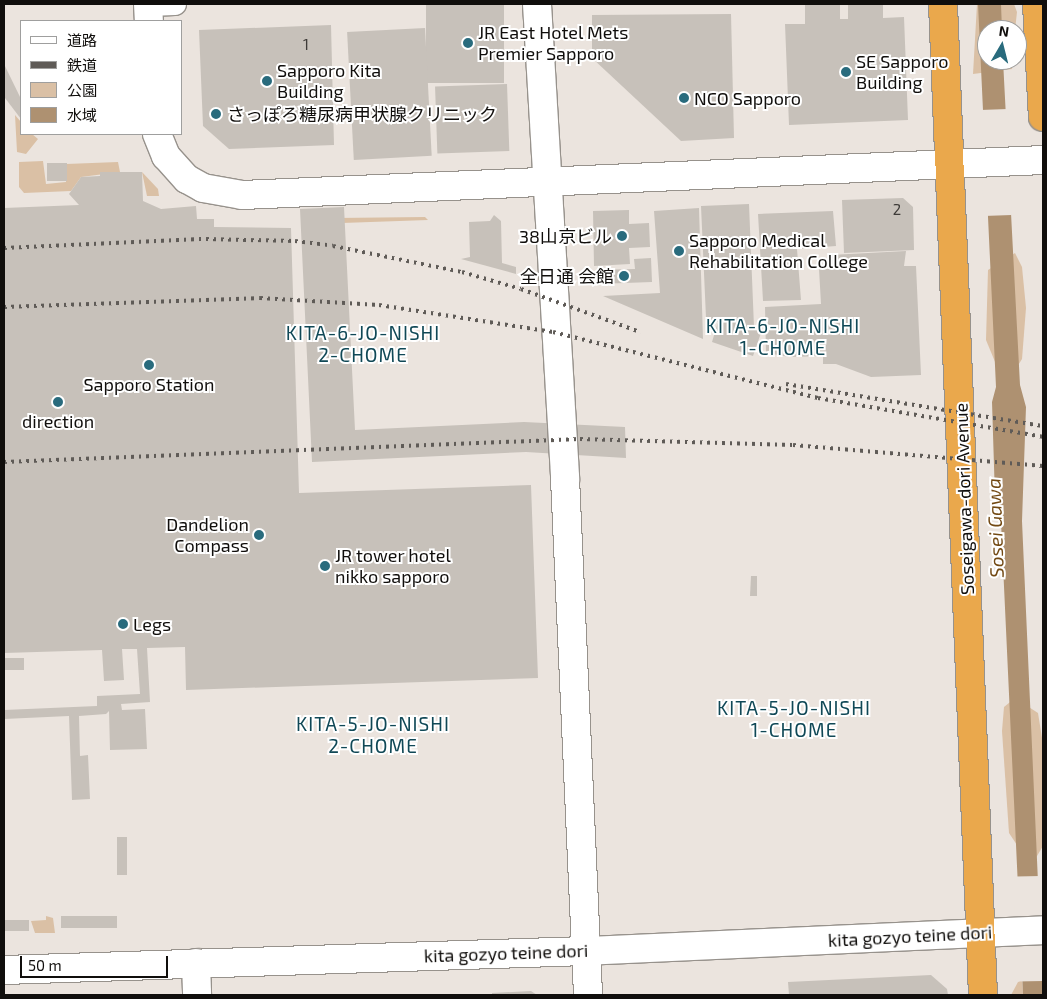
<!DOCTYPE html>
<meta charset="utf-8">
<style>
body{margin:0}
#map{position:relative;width:1047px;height:999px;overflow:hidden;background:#ebe4de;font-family:"Exo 2","Noto Sans JP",sans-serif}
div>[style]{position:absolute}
.green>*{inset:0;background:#dac0a5}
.water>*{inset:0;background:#ae9171}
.pier>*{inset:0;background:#ebe4de;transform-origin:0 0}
.building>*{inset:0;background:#c7c1ba;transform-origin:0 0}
.roads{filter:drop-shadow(1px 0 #97928c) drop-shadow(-1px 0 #97928c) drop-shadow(0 1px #97928c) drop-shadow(0 -1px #97928c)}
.minor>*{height:22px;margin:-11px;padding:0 11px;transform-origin:11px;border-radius:11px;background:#fff}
.tertiary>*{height:28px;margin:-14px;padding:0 14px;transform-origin:14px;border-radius:14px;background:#fff}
.trunk>*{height:28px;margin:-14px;padding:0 14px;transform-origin:14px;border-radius:14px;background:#eaa84c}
.rail>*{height:4px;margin-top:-2px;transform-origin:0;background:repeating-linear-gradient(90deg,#5f5b57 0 2.5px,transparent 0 7.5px)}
.dots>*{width:14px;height:14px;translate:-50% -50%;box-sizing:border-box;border:2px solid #fff;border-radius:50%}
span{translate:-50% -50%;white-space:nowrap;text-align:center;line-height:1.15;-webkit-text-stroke:4px #fff;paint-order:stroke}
.number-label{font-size:15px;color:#3e3b38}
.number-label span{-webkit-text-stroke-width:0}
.poi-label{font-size:18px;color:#100e0c}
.left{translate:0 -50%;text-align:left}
.right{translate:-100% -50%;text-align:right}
.street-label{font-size:18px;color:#100e0c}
.neighbourhood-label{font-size:19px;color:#104856;letter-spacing:1px}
.water-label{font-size:19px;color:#724913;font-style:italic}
.frame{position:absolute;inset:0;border:5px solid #100e0c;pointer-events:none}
.legend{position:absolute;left:20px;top:20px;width:162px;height:115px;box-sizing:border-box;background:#fff;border:1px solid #9f9f9e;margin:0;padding:6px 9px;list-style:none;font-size:15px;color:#100e0c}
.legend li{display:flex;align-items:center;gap:10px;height:25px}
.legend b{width:25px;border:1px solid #9f9f9e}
.north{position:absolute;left:977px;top:20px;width:50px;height:50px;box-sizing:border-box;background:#fff;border:1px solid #9f9f9e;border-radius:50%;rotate:8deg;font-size:14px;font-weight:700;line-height:20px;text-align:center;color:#100e0c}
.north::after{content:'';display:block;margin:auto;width:18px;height:22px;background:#296b7d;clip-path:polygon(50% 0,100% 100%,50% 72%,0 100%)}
.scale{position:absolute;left:20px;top:956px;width:148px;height:22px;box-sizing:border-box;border:2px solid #100e0c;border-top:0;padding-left:6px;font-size:15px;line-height:18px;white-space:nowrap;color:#100e0c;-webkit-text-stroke:4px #fff;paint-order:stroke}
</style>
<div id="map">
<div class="green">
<i style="clip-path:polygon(977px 4px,1014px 4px,1017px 12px,1015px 30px,987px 30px,987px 60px,1013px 60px,1012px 69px,973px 74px)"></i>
<i style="clip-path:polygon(15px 115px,21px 122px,21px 134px,32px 134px,38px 139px,26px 154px,17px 152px)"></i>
<i style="clip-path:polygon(43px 161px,46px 184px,66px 182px,66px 164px,118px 162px,120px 172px,81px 177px,71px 191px,24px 193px,19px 187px,19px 162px)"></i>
<i style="clip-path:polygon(142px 172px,158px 189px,159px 196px,147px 196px)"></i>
<i style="clip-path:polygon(425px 217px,428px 220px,342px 223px,335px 218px)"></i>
<i style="clip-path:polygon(1015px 253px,1022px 267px,1026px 308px,1022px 359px,1005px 386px,986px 340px,988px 270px)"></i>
<i style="clip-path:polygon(1015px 698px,1038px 713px,1043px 744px,1043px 846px,1031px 866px,1009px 833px,1002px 731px,1004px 707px)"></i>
<i style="clip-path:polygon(46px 916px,53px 918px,55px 933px,35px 933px,31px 921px,46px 920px)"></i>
<i style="clip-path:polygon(1022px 980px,1023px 995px,1011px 995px,1018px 982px)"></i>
</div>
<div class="water">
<i style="clip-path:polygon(978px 4px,1001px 4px,1002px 30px,987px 30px,987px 60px,1003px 60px,1020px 385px,1026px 407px,1022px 521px,1043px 995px,1023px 995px,1001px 522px,995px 498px,992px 402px,996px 387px)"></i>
</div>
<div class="pier">
<i style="left:1008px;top:109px;width:106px;height:28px;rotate:88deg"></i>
<i style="left:1041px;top:876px;width:105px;height:27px;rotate:89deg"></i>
</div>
<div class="building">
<i style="left:426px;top:4px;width:78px;height:79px"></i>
<i style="clip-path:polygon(805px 4px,840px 4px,840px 19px,848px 19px,848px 4px,883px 4px,883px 18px,904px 17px,908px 120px,789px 125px,785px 24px,805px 24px)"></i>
<i style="clip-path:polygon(731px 14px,734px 138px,681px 141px,592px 58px,592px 15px)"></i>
<i style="clip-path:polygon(331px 25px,334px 145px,229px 149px,203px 126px,199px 30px)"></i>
<i style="left:425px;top:28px;width:128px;height:78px;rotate:87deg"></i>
<i style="clip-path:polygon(4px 64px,21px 99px,21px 119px,5px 98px)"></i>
<i style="left:507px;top:84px;width:67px;height:72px;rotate:88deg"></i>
<i style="left:47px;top:163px;width:20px;height:18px"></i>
<i style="clip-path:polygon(100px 172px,142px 172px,143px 201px,161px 209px,196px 206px,197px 219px,214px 219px,214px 227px,291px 228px,299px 493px,531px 485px,538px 678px,186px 690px,185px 647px,147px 648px,150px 702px,121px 704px,122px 710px,145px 709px,147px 749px,110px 750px,109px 711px,106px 714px,79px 716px,80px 756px,88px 755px,90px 799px,72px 800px,69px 716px,4px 719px,4px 710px,97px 706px,97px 696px,140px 694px,137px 649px,122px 649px,124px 680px,104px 681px,102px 650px,4px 653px,4px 208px,79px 205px,69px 194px,81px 177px,100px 176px)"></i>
<i style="clip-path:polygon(903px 198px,913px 207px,914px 250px,844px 253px,842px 200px)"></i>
<i style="clip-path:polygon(749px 204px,754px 327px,762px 330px,753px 356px,712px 342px,718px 322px,706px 318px,701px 206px)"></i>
<i style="clip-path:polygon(344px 207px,355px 430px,524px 422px,625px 427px,626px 458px,526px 452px,312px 462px,300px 209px)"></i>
<i style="clip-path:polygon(699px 208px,703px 339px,603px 296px,660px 293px,654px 211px)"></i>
<i style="clip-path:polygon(629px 210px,629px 224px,649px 223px,650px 247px,629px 248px,630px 264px,594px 266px,593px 211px)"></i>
<i style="clip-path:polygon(833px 211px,836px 246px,797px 249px,801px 300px,763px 301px,758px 214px)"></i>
<i style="clip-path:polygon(494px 215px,501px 221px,502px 263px,516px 267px,516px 274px,461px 259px,470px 257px,469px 222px,490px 221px)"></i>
<i style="clip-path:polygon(906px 251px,904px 266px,916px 266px,921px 375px,871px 377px,836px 364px,823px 364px,823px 356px,790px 357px,766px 353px,765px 307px,821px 304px,819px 269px,831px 269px,830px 255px)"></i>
<i style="clip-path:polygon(651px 258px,652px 282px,597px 284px,596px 270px,635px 269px,634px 259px)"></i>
<i style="clip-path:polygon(751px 576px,757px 576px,757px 596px,750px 596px)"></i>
<i style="left:24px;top:658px;width:12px;height:20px;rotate:90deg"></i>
<i style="left:117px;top:837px;width:10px;height:38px"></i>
<i style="left:117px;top:916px;width:12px;height:56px;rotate:90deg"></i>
<i style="left:29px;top:920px;width:11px;height:25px;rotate:90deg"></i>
<i style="clip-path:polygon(931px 975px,947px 989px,948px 995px,789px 995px,788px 982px)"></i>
<i style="clip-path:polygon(531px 991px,537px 995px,492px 995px,492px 993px)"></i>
</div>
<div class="roads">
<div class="minor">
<i style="left:148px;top:5px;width:27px;rotate:-2deg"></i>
</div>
<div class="tertiary">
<i style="left:148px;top:4px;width:17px;rotate:87deg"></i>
<i style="left:537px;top:4px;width:475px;rotate:86.6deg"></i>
<i style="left:565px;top:478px;width:518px;rotate:87.45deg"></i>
<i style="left:157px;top:134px;width:24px;rotate:68deg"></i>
<i style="left:166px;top:156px;width:31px;rotate:48deg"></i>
<i style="left:187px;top:179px;width:18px;rotate:29deg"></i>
<i style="left:203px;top:188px;width:40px;rotate:10deg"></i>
<i style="left:242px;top:195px;width:802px;rotate:-2.5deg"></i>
<i style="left:196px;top:963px;width:32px;rotate:88deg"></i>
<i style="left:4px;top:970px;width:582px;rotate:-1.87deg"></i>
<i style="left:586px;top:951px;width:457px;rotate:-2.6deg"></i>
</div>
<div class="trunk">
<i style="left:943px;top:4px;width:992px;rotate:87.69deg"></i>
<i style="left:1037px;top:4px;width:113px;rotate:87deg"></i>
</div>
</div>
<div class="rail">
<i style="left:4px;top:248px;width:202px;rotate:-2.6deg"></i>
<i style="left:206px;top:239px;width:89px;rotate:1.3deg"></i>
<i style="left:295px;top:241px;width:38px;rotate:7deg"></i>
<i style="left:333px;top:246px;width:132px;rotate:11.4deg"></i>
<i style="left:462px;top:272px;width:61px;rotate:16.1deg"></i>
<i style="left:521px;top:289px;width:127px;rotate:19.9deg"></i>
<i style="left:4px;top:307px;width:256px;rotate:-2deg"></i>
<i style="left:260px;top:298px;width:119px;rotate:3.4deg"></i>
<i style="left:379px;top:305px;width:176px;rotate:8.8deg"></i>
<i style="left:553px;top:332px;width:273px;rotate:14deg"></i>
<i style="left:818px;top:398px;width:228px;rotate:9.8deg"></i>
<i style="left:786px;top:384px;width:260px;rotate:9.3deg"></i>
<i style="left:4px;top:462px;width:576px;rotate:-2.29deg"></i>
<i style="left:580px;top:439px;width:213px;rotate:1.6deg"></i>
<i style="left:793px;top:445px;width:251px;rotate:4.8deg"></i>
</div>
<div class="dots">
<i style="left:468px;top:43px;background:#296b7d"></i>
<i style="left:846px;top:72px;background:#296b7d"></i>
<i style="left:267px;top:81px;background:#296b7d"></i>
<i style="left:684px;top:98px;background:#296b7d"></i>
<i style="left:216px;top:114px;background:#296b7d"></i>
<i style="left:622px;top:236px;background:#296b7d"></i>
<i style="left:679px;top:251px;background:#296b7d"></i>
<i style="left:624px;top:276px;background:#296b7d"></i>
<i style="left:149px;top:365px;background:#296b7d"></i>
<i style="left:58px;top:402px;background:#296b7d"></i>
<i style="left:259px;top:535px;background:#296b7d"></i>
<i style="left:325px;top:566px;background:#296b7d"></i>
<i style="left:123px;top:624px;background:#296b7d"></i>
</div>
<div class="number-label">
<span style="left:306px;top:45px">1</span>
<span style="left:897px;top:210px">2</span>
</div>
<div class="poi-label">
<span class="left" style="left:478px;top:43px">JR East Hotel Mets<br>Premier Sapporo</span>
<span class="left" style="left:856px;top:72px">SE Sapporo<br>Building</span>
<span class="left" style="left:277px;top:81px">Sapporo Kita<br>Building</span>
<span class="left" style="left:694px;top:98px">NCO Sapporo</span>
<span class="left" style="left:227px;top:114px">さっぽろ糖尿病甲状腺クリニック</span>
<span class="right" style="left:612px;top:236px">38山京ビル</span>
<span class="left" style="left:689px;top:251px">Sapporo Medical<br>Rehabilitation College</span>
<span class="right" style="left:614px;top:276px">全日通 会館</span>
<span style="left:149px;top:384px">Sapporo Station</span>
<span style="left:58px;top:421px">direction</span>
<span class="right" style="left:249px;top:535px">Dandelion<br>Compass</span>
<span class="left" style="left:335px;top:566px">JR tower hotel<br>nikko sapporo</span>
<span class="left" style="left:133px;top:624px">Legs</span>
</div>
<div class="street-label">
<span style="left:964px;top:499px;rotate:-92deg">Soseigawa-dori Avenue</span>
<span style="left:910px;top:936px;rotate:-3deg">kita gozyo teine dori</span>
<span style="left:506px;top:953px;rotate:-2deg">kita gozyo teine dori</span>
</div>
<div class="neighbourhood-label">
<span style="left:783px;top:337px">KITA-6-JO-NISHI<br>1-CHOME</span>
<span style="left:363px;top:344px">KITA-6-JO-NISHI<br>2-CHOME</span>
<span style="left:794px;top:719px">KITA-5-JO-NISHI<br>1-CHOME</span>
<span style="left:373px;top:735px">KITA-5-JO-NISHI<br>2-CHOME</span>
</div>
<div class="water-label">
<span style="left:995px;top:528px;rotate:-92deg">Sosei Gawa</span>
</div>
<div class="frame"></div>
<ul class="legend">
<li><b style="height:6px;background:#fff"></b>道路</li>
<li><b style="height:6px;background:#5f5b57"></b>鉄道</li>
<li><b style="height:14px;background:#dac0a5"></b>公園</li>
<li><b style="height:14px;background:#ae9171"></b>水域</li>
</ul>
<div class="north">N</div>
<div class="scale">50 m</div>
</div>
